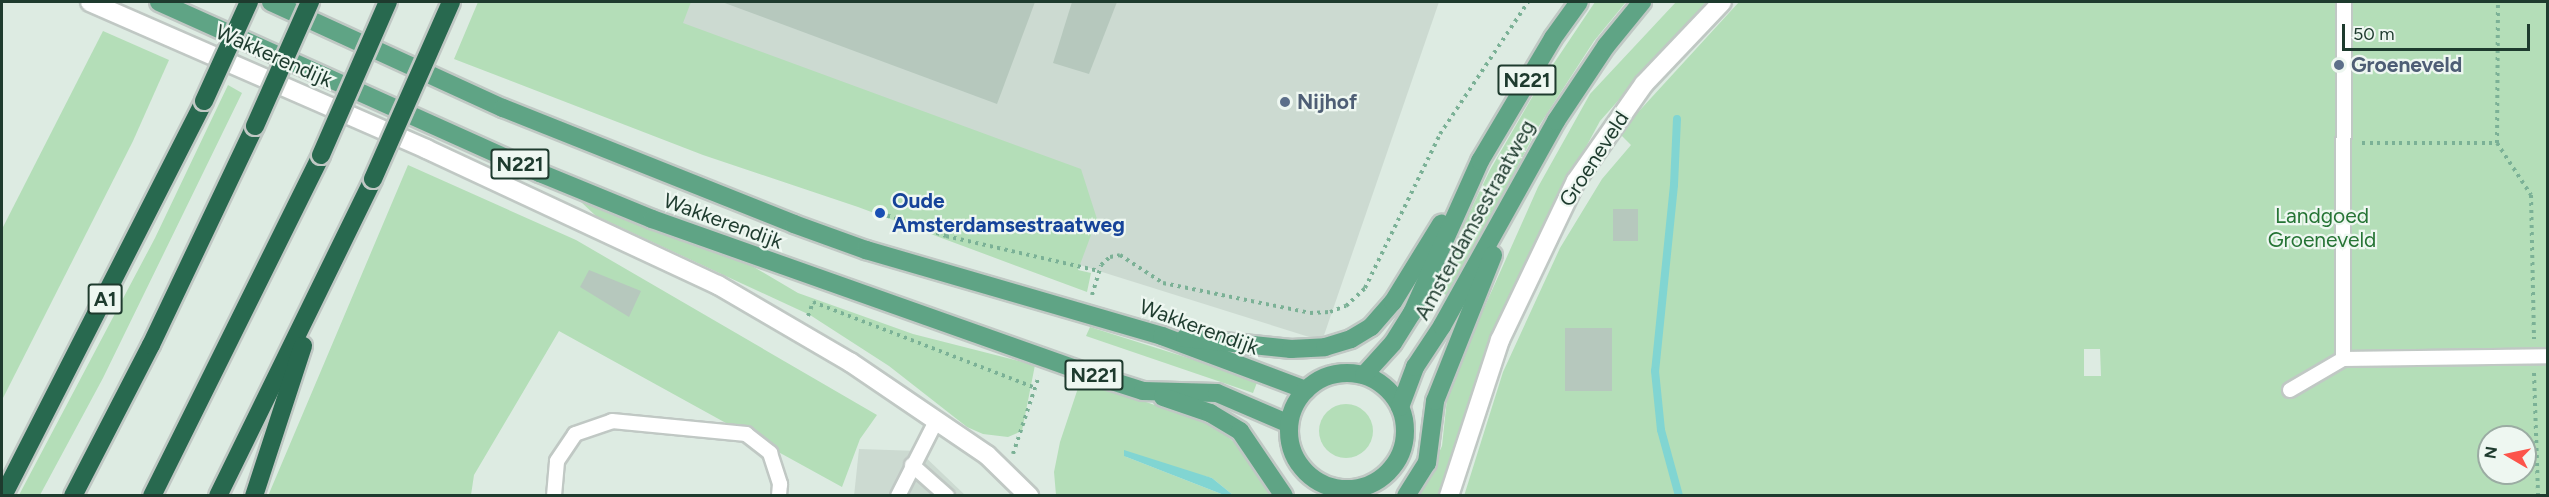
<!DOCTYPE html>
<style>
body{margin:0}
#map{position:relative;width:2549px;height:497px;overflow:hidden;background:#ddebe2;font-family:Figtree,sans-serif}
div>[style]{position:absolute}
.built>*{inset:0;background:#ccdad1}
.green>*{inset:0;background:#b4deb8}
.round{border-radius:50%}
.water>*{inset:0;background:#81d5d2}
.stream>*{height:8px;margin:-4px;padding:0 4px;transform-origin:4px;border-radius:4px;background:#81d5d2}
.building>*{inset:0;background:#b6c8bd;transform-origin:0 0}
.path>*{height:4px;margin-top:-2px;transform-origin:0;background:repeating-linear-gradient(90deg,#7bb196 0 3px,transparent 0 7.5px)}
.roads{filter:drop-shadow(2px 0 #c0c8c4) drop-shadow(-2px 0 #c0c8c4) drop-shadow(0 2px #c0c8c4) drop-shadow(0 -2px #c0c8c4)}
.service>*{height:14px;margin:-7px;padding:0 7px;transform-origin:7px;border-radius:7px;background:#fff}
.minor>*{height:18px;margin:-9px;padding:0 9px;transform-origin:9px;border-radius:9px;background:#fff}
.primary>*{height:18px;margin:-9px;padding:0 9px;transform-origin:9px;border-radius:9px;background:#5fa485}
.primary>.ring{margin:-9px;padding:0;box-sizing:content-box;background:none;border:18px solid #5fa485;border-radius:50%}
.motorway>*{height:18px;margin:-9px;padding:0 9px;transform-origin:9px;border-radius:9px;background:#28694f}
.bridges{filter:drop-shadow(2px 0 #c0c8c4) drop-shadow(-2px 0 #c0c8c4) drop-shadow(0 2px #c0c8c4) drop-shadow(0 -2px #c0c8c4)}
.motorway-bridge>*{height:18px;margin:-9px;padding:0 9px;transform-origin:9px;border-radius:9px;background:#28694f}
.dots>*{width:16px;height:16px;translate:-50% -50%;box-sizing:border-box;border:3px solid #eef7f1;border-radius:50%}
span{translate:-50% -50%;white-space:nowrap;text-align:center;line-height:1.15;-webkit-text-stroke:4.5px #eef7f1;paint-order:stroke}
.shield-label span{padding:2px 4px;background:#eef7f1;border:2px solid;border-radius:4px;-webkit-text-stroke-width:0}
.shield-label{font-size:20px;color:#1e3b2e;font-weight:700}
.street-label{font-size:21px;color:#1e3b2e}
.service-label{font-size:21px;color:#4e5e75;font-weight:700}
.left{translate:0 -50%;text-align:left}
.transit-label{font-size:21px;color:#164399;font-weight:700}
.park-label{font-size:21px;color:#267435}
.frame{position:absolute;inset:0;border:3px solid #1e3b2e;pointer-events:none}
.north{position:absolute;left:2477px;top:425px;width:60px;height:60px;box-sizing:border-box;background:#eef7f1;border:2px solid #9baca3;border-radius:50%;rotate:279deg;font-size:16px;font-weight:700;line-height:24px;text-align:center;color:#1e3b2e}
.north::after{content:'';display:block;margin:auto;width:21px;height:27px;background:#fc544a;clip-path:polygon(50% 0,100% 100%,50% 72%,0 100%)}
.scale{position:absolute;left:2342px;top:24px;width:188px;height:27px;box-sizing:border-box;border:3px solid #1e3b2e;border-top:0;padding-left:8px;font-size:18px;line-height:21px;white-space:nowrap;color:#1e3b2e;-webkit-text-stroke:4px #eef7f1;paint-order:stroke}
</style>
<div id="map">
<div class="built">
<i style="clip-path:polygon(523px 2px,1439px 2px,1322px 341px,713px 150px)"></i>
<i style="clip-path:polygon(859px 449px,919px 451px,965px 495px,854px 496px)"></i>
</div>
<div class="green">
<i style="clip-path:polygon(478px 2px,691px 2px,683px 23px,1081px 169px,1097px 219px,1078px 270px,1091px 273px,1087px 292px,858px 207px,703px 155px,454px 59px)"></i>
<i style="clip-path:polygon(1595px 2px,1626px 2px,1594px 41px,1537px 129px,1450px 297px,1433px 288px,1490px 170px,1538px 87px)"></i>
<i style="clip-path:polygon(1676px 2px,1706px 2px,1600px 121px,1532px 247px,1474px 386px,1441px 495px,1419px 496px,1442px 446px,1448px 389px,1538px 187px,1590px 94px)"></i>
<i style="clip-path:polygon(evenodd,1739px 2px,2547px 2px,2547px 495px,1464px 496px,1503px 372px,1560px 248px,1602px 179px,1631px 145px,1619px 133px,1739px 2px,2084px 349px,2100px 349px,2101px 376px,2084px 376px,2084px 349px,1739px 2px,2489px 437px,2525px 437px,2525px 473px,2489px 473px,2489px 437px)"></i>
<i style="clip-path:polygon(103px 31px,169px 60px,133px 141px,2px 400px,2px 229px)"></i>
<i style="clip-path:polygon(228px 85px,242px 93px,103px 378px,40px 495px,19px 495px,155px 238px)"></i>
<i style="clip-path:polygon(408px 165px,576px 240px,877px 415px,860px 439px,842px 487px,559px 331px,474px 475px,471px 495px,268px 496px)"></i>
<i style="clip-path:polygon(580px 201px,735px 256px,798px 293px,913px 334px,1035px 365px,1022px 431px,1008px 437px,983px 434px,967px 427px,889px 366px,810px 315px,596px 216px)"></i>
<i style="clip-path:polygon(1090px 327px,1258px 380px,1253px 393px,1086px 336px)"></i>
<i style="clip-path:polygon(1081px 379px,1217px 427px,1236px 444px,1271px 495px,1233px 495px,1212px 478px,1124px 456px,1224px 495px,1056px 495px,1054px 472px,1060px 442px)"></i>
<i class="round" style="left:1319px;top:404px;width:54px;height:54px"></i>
</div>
<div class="water">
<i style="clip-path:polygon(1124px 450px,1212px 478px,1233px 495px,1224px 495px,1124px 456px)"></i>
</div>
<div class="stream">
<i style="left:1677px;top:119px;width:66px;rotate:92.6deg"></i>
<i style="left:1674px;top:185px;width:187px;rotate:95.8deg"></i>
<i style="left:1655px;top:371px;width:59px;rotate:84.2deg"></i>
<i style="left:1661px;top:430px;width:68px;rotate:74.7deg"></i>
</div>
<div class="building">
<i style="clip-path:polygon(722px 2px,1035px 2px,997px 104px)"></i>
<i style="clip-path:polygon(1072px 2px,1117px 2px,1089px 74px,1053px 63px)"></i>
<i style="left:1613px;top:209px;width:25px;height:32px"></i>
<i style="clip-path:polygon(589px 270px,641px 291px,629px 317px,580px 287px)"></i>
<i style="left:1565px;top:328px;width:47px;height:63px"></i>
</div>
<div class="path">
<i style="left:2362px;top:143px;width:135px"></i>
<i style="left:2497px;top:143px;width:62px;rotate:56.8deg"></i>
<i style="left:2531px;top:195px;width:144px;rotate:88.8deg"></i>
<i style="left:2497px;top:143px;width:141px;rotate:-89.6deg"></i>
<i style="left:880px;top:213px;width:70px;rotate:19.2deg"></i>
<i style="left:946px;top:236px;width:157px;rotate:12.9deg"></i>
<i style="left:1092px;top:295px;width:31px;rotate:-73deg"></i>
<i style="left:1101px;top:265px;width:12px;rotate:-42deg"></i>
<i style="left:1110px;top:257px;width:10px;rotate:-11deg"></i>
<i style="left:1120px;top:255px;width:51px;rotate:33.1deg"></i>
<i style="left:1163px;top:283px;width:150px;rotate:11.5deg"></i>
<i style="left:1310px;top:313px;width:20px;rotate:-3deg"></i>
<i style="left:1330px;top:312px;width:17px;rotate:-21deg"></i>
<i style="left:1346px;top:306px;width:26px;rotate:-43deg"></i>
<i style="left:1365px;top:288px;width:171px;rotate:-64deg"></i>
<i style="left:1440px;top:134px;width:159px;rotate:-56.3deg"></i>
<i style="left:808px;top:316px;width:15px;rotate:-70deg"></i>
<i style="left:813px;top:302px;width:239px;rotate:21.1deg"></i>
<i style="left:2534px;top:373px;width:123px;rotate:88.1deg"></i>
<i style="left:1013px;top:454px;width:82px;rotate:-71.6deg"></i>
</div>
<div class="roads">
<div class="service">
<i style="left:2344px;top:2px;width:357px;rotate:90.2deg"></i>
<i style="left:2343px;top:359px;width:205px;rotate:-0.8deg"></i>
<i style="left:2290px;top:390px;width:61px;rotate:-30.3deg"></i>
<i style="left:912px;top:465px;width:47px;rotate:41.5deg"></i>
<i style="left:554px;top:496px;width:35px;rotate:-85deg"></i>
<i style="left:557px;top:461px;width:32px;rotate:-56deg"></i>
<i style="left:575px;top:434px;width:39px;rotate:-19deg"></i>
<i style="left:612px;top:421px;width:135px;rotate:5.5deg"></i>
<i style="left:746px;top:434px;width:31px;rotate:38deg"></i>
<i style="left:770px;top:453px;width:33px;rotate:72deg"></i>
<i style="left:780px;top:484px;width:12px;rotate:95deg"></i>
<i style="left:898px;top:496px;width:84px;rotate:-63.1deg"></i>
</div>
<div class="minor">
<i style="left:90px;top:2px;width:367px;rotate:23.6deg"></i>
<i style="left:426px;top:149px;width:322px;rotate:25deg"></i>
<i style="left:718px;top:285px;width:153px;rotate:30.3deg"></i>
<i style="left:850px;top:362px;width:166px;rotate:34.2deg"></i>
<i style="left:987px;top:455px;width:59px;rotate:44.3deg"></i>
<i style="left:1449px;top:496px;width:164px;rotate:-71.9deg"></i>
<i style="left:1500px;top:340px;width:176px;rotate:-64.5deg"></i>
<i style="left:1576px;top:181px;width:118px;rotate:-55deg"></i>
<i style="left:1644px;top:84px;width:113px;rotate:-46.4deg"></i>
</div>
<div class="primary">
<i style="left:159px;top:2px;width:418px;rotate:24.2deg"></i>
<i style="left:540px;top:173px;width:121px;rotate:22.3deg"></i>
<i style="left:652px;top:219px;width:471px;rotate:19.5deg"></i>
<i style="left:1096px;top:376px;width:49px;rotate:17.7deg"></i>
<i style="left:1143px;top:391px;width:74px;rotate:1.5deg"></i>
<i style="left:1217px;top:393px;width:78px;rotate:23.3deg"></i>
<i style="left:271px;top:2px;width:255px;rotate:24.6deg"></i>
<i style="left:503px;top:108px;width:313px;rotate:21.7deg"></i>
<i style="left:794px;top:224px;width:77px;rotate:19.9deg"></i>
<i style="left:866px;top:250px;width:308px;rotate:16.2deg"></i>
<i style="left:1162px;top:336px;width:154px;rotate:20.6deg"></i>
<i style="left:1185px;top:338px;width:107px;rotate:5.9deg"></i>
<i style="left:1291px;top:349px;width:34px;rotate:-3deg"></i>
<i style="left:1325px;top:347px;width:27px;rotate:-17deg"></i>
<i style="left:1351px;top:339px;width:23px;rotate:-31deg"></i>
<i style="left:1371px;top:327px;width:33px;rotate:-49deg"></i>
<i style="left:1393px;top:302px;width:92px;rotate:-58.4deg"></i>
<i class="ring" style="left:1289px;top:373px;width:98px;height:98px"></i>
<i style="left:1364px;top:375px;width:43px;rotate:-47.8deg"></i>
<i style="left:1393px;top:343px;width:36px;rotate:-58deg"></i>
<i style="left:1412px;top:313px;width:167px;rotate:-65.9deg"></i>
<i style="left:1480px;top:161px;width:143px;rotate:-59.3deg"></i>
<i style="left:1553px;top:38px;width:44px;rotate:-54.2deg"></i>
<i style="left:1163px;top:397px;width:50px;rotate:18.8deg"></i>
<i style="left:1210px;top:413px;width:35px;rotate:31deg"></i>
<i style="left:1240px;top:431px;width:78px;rotate:55.9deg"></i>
<i style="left:1400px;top:407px;width:43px;rotate:-69.4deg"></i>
<i style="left:1415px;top:367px;width:49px;rotate:-56.6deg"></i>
<i style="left:1442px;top:326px;width:235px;rotate:-60.9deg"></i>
<i style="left:1556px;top:121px;width:90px;rotate:-56.3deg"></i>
<i style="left:1606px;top:46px;width:57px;rotate:-50.7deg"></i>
<i style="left:1406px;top:496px;width:39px;rotate:-58deg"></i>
<i style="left:1427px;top:463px;width:63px;rotate:-82.6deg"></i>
<i style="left:1435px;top:401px;width:157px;rotate:-68.3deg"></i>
</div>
<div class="motorway">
<i style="left:3px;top:496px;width:443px;rotate:-63deg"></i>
<i style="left:73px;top:496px;width:170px;rotate:-62.7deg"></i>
<i style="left:151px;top:345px;width:242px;rotate:-64.6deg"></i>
<i style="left:152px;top:496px;width:381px;rotate:-63.6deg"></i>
<i style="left:218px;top:496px;width:353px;rotate:-63.9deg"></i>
<i style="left:254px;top:496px;width:158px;rotate:-71.9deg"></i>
</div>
</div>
<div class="bridges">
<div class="motorway-bridge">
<i style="left:204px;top:101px;width:109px;rotate:-65.6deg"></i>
<i style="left:255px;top:126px;width:136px;rotate:-66.1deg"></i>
<i style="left:321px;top:155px;width:167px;rotate:-66.4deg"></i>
<i style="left:373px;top:179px;width:193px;rotate:-66.2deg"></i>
</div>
</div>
<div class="dots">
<i style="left:2339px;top:65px;background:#5c6f8a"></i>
<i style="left:1285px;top:102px;background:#5c6f8a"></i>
<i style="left:880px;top:213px;background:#1a4fb4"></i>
</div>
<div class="shield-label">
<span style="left:1527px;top:80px">N221</span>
<span style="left:520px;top:164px">N221</span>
<span style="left:105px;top:299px">A1</span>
<span style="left:1094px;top:375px">N221</span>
</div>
<div class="street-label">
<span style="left:274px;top:56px;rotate:24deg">Wakkerendijk</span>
<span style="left:1594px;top:159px;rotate:-57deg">Groeneveld</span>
<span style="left:1475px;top:220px;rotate:-61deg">Amsterdamsestraatweg</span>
<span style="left:723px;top:221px;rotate:20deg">Wakkerendijk</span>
<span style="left:1199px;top:327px;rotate:20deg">Wakkerendijk</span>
</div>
<div class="service-label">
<span class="left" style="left:2351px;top:65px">Groeneveld</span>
<span class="left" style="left:1297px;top:102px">Nijhof</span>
</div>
<div class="transit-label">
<span class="left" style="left:892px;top:213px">Oude<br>Amsterdamsestraatweg</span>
</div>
<div class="park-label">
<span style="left:2322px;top:228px">Landgoed<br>Groeneveld</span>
</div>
<div class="frame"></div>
<div class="north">N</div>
<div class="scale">50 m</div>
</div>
